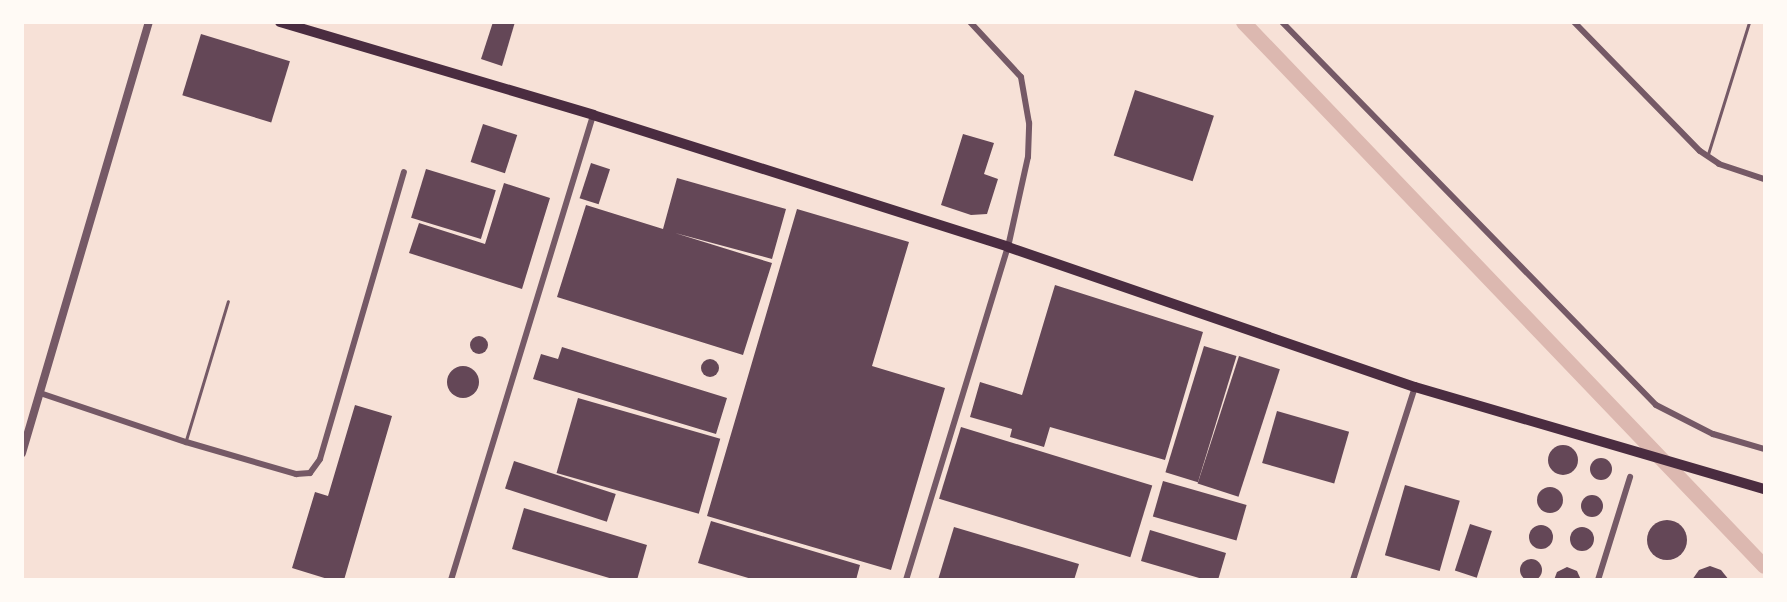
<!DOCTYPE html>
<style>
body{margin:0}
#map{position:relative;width:1787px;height:602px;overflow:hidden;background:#f7e1d7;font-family:"IBM Plex Sans",sans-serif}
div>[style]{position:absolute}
.canal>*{height:15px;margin:-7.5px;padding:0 7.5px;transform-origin:7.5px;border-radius:7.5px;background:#dcb8b0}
.building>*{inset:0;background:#644757;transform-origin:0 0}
.round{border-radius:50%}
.service>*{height:3px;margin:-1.5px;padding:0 1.5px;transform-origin:1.5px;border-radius:1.5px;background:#755966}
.minor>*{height:6px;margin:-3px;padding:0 3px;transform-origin:3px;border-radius:3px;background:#755966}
.tertiary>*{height:8px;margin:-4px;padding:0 4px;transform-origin:4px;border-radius:4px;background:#755966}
.primary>*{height:10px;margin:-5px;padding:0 5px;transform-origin:5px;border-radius:5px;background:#4a2c40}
span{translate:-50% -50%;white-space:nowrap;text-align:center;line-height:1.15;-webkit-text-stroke:5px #fffaf5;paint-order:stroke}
.frame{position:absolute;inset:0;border:24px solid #fffaf5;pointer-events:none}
</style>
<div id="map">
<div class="canal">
<i style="left:1243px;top:22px;width:753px;rotate:46.24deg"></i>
</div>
<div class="building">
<i style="clip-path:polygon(493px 22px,515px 22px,502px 66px,481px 59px)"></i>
<i style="left:201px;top:34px;width:93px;height:64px;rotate:17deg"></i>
<i style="left:1135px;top:90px;width:83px;height:69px;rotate:18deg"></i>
<i style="left:483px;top:124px;width:36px;height:40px;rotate:18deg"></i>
<i style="clip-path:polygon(963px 134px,994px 143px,984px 174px,998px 179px,987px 214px,971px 215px,941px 205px)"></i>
<i style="left:591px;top:163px;width:20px;height:37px;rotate:18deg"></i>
<i style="left:426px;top:169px;width:73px;height:51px;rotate:17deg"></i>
<i style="clip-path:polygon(677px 178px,786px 209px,772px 259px,675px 233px,772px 263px,743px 355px,557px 297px,586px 205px,663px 229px)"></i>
<i style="clip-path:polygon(504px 183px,550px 198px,522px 289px,409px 253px,419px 223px,485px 244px)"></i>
<i style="clip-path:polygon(797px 209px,909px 242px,872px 366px,945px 388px,891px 570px,707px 516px)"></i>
<i style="clip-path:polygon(1055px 285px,1203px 332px,1165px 460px,1050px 427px,1044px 447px,1010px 437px,1012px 429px,970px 417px,980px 382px,1022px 395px)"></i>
<i class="round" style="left:470px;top:336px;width:18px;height:18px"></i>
<i style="left:1204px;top:346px;width:34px;height:132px;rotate:17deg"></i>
<i style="clip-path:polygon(562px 347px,727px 398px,716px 434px,533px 379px,541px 354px,558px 359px)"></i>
<i style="left:1239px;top:356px;width:43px;height:134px;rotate:18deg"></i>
<i class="round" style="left:701px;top:359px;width:18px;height:18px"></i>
<i class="round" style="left:447px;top:366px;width:32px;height:32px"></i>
<i style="left:578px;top:398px;width:148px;height:78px;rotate:16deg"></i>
<i style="clip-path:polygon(355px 405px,392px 416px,344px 580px,331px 580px,292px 568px,315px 492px,328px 496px)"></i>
<i style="left:1277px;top:411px;width:75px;height:54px;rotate:16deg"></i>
<i style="left:961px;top:427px;width:200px;height:75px;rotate:17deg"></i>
<i class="round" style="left:1548px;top:445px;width:30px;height:30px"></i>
<i class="round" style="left:1590px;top:458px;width:22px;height:22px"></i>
<i style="left:514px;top:461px;width:107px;height:29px;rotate:18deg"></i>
<i style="left:1163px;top:481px;width:87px;height:37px;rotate:16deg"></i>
<i style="left:1405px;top:485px;width:57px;height:73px;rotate:16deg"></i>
<i class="round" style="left:1537px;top:487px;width:26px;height:26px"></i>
<i class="round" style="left:1581px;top:495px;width:22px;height:22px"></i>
<i style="clip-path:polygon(524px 508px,647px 545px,637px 580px,616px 580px,512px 549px)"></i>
<i class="round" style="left:1647px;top:520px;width:40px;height:40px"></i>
<i style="clip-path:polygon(711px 521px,860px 565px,856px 580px,755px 580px,698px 563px)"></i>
<i style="left:1470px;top:524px;width:23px;height:49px;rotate:18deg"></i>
<i class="round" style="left:1529px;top:525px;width:24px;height:24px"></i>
<i style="clip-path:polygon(954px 527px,1079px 564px,1074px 580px,938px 580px)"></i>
<i class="round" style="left:1570px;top:527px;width:24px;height:24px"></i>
<i style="clip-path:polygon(1150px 530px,1226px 553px,1218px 580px,1206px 580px,1141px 561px)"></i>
<i class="round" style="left:1520px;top:559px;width:22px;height:22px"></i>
<i style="clip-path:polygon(1710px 566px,1721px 570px,1729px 580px,1692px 580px,1699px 570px)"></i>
<i style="clip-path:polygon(1567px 567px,1577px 571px,1581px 580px,1554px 580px,1557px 572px)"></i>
</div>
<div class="service">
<i style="left:1708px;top:154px;width:138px;rotate:-72.7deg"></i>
<i style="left:186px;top:440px;width:145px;rotate:-73.2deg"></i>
</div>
<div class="minor">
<i style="left:1282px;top:22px;width:535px;rotate:45.68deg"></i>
<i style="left:1656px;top:405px;width:64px;rotate:27deg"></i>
<i style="left:1713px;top:434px;width:53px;rotate:16.4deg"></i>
<i style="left:1574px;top:22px;width:180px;rotate:45.7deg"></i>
<i style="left:1700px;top:151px;width:23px;rotate:34deg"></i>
<i style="left:1719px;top:164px;width:47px;rotate:18.4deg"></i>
<i style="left:40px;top:393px;width:154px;rotate:18.6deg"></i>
<i style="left:186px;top:442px;width:115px;rotate:16.2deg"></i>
<i style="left:296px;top:474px;width:14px;rotate:-4deg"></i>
<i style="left:310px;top:473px;width:17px;rotate:-54deg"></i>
<i style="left:320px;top:459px;width:299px;rotate:-73.7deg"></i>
<i style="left:451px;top:580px;width:486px;rotate:-73deg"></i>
<i style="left:906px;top:580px;width:348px;rotate:-73deg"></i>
<i style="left:1008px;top:247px;width:92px;rotate:-77.5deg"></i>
<i style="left:1028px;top:157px;width:34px;rotate:-88deg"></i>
<i style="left:1029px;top:123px;width:47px;rotate:-99.9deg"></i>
<i style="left:1021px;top:77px;width:75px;rotate:-132.8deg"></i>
<i style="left:1353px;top:580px;width:203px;rotate:-72.2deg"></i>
<i style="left:1598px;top:580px;width:108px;rotate:-72.7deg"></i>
</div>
<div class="tertiary">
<i style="left:22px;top:453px;width:449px;rotate:-73.6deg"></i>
</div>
<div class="primary">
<i style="left:280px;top:22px;width:327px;rotate:16.5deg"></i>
<i style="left:593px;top:115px;width:435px;rotate:17.6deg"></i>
<i style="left:1008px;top:247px;width:430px;rotate:19deg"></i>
<i style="left:1415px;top:387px;width:364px;rotate:16.3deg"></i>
</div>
<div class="frame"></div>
</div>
